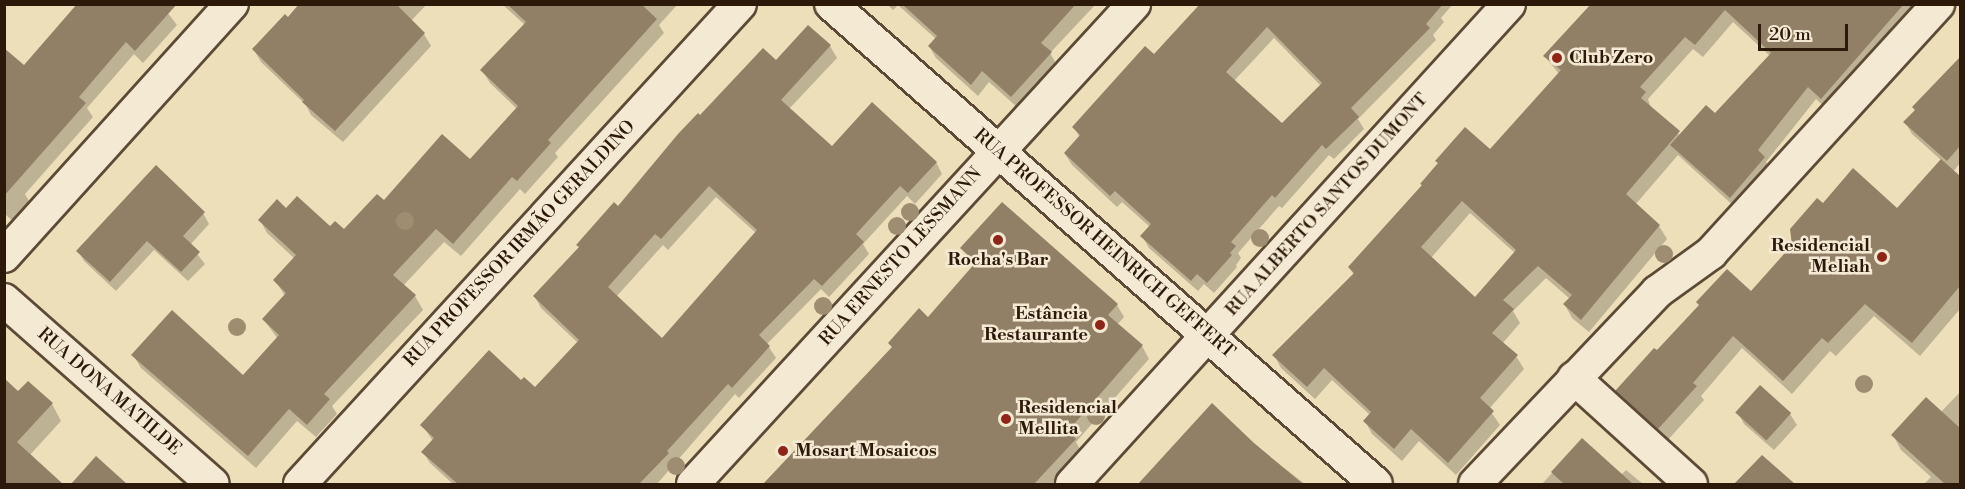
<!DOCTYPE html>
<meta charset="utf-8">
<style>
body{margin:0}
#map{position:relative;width:1965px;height:489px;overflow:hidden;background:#eedfbb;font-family:"Libre Bodoni",serif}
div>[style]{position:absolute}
.shadow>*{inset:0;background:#0003}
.building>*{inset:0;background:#918066;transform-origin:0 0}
.roads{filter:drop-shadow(2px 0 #5d4a36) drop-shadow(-2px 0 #5d4a36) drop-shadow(0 2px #5d4a36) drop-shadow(0 -2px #5d4a36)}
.minor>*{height:32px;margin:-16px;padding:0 16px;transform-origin:16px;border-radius:16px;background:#f4ead3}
.trees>*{width:18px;height:18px;margin:-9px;border-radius:50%;background:#9e8d71}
.dots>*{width:16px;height:16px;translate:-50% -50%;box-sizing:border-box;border:3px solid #f4ead3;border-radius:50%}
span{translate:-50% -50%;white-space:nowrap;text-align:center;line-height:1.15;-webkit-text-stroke:5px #f4ead3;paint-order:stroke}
.poi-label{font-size:18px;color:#2d1909;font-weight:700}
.left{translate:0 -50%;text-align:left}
.right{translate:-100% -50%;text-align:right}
.street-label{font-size:18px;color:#2d1909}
.frame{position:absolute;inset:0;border:6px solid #2d1909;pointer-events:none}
.scale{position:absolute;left:1758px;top:24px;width:90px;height:27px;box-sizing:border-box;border:3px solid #2d1909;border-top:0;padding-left:8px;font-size:18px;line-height:21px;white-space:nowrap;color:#2d1909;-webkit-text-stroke:4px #f4ead3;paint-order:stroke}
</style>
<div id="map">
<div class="shadow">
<i style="clip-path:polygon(161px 4px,177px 25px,143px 63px,134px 54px,87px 108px,93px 117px,25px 194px,32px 206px,16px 224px,6px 215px,4px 217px,4px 50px,24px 67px)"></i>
<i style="clip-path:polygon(302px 4px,427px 4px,411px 21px,424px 34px,431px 46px,343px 142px,311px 115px,306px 105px,261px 62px,254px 50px)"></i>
<i style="clip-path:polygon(502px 4px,678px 4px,659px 25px,664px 33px,555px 153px,558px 157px,525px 194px,520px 189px,461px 256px,444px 242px,403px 286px,415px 296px,423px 310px,332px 406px,337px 414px,316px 437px,297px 421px,256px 468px,141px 368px,133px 355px,243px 377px,278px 339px,264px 320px,285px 296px,275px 280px,295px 259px,267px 233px,260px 220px,286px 211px,344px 232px,384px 202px,470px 161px,517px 109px,490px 83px,482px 70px,525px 25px)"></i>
<i style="clip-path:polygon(887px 4px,1096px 4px,1050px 53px,1057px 65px,1018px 108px,989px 82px,978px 96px,936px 58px,929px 46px,936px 39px,898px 5px,893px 10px)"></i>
<i style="clip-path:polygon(evenodd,1202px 4px,1453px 4px,1441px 18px,1444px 22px,1433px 35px,1436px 40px,1358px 119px,1364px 129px,1334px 159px,1329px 155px,1282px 208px,1279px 206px,1238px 253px,1241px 258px,1236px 265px,1237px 267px,1214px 293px,1204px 284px,1198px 291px,1149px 248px,1142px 236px,1150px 227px,1122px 202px,1117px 207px,1072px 165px,1065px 154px,1080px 138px,1074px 127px,1154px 56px,1202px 4px,1274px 38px,1321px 86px,1282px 125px,1234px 81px,1274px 38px)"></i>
<i style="clip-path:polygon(evenodd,1593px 4px,1923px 4px,1829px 111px,1816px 99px,1766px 162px,1772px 171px,1738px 210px,1678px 155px,1635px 205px,1659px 226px,1667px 239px,1589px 332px,1572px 318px,1565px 305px,1570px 299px,1546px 278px,1513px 311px,1520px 323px,1502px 344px,1516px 356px,1524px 369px,1489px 409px,1500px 425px,1456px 475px,1419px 441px,1402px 461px,1372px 434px,1365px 421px,1370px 415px,1332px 380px,1315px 399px,1281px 368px,1274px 355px,1354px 275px,1349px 267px,1491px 151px,1559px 74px,1545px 56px,1593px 4px,1733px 22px,1770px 56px,1715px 115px,1681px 136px,1651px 108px,1648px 99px,1693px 49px,1703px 57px,1733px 22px,1593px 4px,1470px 213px,1515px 253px,1475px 299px,1431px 258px,1470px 213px)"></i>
<i style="clip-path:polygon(evenodd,808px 27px,830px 46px,837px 58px,789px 109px,832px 148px,936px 162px,942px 174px,915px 204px,907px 196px,863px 244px,869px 254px,829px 297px,821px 289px,767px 344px,776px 358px,739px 398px,735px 394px,657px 484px,453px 484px,430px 463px,423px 452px,433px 441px,422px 425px,522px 382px,535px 390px,578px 343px,541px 308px,535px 297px,700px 118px,777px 62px,808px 27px,716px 197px,756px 233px,662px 340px,616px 297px,663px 245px,668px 250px,716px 197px)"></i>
<i style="clip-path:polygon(1960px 59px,1960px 163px,1953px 172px,1960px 178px,1960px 309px,1920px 356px,1874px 316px,1836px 356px,1830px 351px,1792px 394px,1742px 348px,1701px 396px,1704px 400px,1666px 442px,1625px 405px,1617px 391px,1658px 352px,1751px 294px,1793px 246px,1823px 205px,1897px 210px,1941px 160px,1912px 134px,1905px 122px)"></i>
<i style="clip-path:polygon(203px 213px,209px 224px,190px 245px,205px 264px,188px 281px,154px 250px,116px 291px,84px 261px,78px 251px)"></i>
<i style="clip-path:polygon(962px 249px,1117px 305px,1124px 317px,1117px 325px,1142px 346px,1149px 359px,1076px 442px,1082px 453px,1053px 484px,767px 484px,893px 348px,928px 319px,975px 266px)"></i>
<i style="clip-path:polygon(4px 380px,18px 393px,28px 383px,52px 404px,61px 421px,29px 456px,61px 484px,4px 484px)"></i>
<i style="clip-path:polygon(1760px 388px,1790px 414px,1797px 425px,1774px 450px,1744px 424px,1738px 413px)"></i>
<i style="clip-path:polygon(1960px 392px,1960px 484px,1924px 484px,1931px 477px,1901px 450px,1893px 435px,1941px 412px)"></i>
<i style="clip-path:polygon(1212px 405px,1253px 444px,1305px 484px,1139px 484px)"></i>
<i style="clip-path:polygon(1582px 440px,1621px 475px,1626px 470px,1643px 484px,1542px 484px)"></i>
<i style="clip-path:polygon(1762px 457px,1786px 479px,1789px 484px,1736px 484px)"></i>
<i style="clip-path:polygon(96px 459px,125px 484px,73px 484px)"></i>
</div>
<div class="building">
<i style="clip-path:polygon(77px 4px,177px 4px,135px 51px,126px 42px,79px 97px,86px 103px,4px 196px,4px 48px,24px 65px)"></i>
<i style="clip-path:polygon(299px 4px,396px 4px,425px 33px,335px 131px,302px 102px,304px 100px,252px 49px,285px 14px,288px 17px)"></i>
<i style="clip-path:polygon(507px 4px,641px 4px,657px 19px,548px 140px,551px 143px,517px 181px,512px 177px,453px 244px,436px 229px,393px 275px,416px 295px,324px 394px,330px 399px,307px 425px,289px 409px,248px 456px,131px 355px,172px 310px,243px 375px,279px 335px,262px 319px,286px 293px,273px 280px,296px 255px,258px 220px,277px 199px,286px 208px,297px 196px,330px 226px,335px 221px,344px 229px,377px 194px,384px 200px,442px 134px,470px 159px,518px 106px,480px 70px,526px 22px)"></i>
<i style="clip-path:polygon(902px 4px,1076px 4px,1041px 43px,1052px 52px,1011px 97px,982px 71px,971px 85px,928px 46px,937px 36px)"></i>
<i style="clip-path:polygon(evenodd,1200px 4px,1443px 4px,1426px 24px,1430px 28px,1351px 108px,1359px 117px,1326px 149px,1322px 145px,1275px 198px,1272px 195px,1231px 242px,1236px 246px,1230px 253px,1232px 255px,1207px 283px,1197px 274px,1191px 281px,1140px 236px,1151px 224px,1115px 191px,1110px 196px,1064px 153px,1080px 135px,1072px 127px,1145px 46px,1154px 54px,1200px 4px,1267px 27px,1322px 83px,1282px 123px,1226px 72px,1267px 27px)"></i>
<i style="clip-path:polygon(evenodd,1591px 4px,1904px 4px,1821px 99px,1808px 87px,1758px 150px,1765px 157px,1730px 198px,1670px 145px,1706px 105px,1715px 113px,1771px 53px,1725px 10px,1695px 45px,1685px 37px,1640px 87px,1646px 92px,1641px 98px,1680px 131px,1626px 194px,1660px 225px,1581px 320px,1563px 304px,1572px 295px,1538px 266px,1503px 300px,1514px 309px,1492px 333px,1518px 355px,1480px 398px,1494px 411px,1448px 463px,1411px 429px,1394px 449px,1363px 421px,1371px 412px,1324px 368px,1307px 387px,1272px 355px,1354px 273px,1348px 267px,1422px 185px,1420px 184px,1438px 163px,1435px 161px,1465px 127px,1490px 149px,1561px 70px,1543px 56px,1591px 4px,1462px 201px,1516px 250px,1475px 297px,1421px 247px,1462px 201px)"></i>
<i style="clip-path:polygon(evenodd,808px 25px,831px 45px,781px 100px,832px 146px,872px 102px,937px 162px,908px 193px,900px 186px,856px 234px,864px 242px,822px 286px,814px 279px,759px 335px,770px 346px,732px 388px,728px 384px,667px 451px,669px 453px,639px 484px,458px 484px,421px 452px,434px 438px,420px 425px,489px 350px,521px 380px,524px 377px,535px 387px,579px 340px,533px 296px,579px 247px,576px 245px,614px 202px,618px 206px,678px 134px,698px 113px,700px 115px,763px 48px,776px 60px,808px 25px,709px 186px,757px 230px,662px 338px,608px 287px,655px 234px,661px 239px,709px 186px)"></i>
<i style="clip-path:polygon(1960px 57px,1960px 146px,1947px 161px,1903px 122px,1915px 110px,1912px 107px)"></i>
<i style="clip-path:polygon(1941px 159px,1960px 176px,1960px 286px,1912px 343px,1865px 304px,1828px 343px,1822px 338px,1783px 381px,1733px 336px,1693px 383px,1697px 386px,1658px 429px,1615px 391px,1654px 348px,1657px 350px,1699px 305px,1696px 302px,1727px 269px,1751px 291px,1792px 245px,1790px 229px,1817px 198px,1823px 203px,1853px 168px,1897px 208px)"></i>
<i style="clip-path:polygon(156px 165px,205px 212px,183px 236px,200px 252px,181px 272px,147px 241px,110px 282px,76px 251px)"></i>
<i style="clip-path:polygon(1002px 202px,1118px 304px,1108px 315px,1143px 345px,1068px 431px,1076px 439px,1034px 484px,763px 484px,892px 347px,888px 343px,919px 308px,928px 317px,976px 262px,960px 248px)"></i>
<i style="clip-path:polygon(4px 378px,18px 391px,28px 381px,53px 403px,17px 442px,63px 484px,4px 484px)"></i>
<i style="left:1760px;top:385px;width:42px;height:37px;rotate:42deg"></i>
<i style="clip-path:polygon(1926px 397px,1960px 428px,1960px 484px,1945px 484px,1891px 435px)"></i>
<i style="clip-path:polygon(1212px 403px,1254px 443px,1303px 484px,1138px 484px)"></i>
<i style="clip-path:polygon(1582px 438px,1633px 484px,1564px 484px,1551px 472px)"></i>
<i style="clip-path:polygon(1762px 455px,1795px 484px,1734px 484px)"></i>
<i style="clip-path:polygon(96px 456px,127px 484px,71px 484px)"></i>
</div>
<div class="roads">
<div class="minor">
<i style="left:831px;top:4px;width:726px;rotate:41.37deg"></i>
<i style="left:4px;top:256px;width:340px;rotate:-47.9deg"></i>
<i style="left:4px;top:300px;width:278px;rotate:41.4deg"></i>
<i style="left:1574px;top:378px;width:158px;rotate:42.2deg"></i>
<i style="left:300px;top:484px;width:651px;rotate:-47.49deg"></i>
<i style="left:693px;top:484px;width:652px;rotate:-47.42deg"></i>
<i style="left:1072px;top:484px;width:649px;rotate:-47.68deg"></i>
<i style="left:1475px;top:484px;width:265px;rotate:-46.5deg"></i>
<i style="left:1657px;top:292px;width:67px;rotate:-35.8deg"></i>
<i style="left:1711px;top:253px;width:337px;rotate:-47.6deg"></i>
</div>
</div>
<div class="trees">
<i style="left:910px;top:212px"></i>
<i style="left:405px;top:221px"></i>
<i style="left:897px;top:226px"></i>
<i style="left:1260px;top:238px"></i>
<i style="left:1664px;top:254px"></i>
<i style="left:823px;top:306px"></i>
<i style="left:237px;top:327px"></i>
<i style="left:1864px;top:384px"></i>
<i style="left:1096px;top:416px"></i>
<i style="left:676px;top:466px"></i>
</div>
<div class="dots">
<i style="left:1557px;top:58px;background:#8f2418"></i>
<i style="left:998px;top:240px;background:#8f2418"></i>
<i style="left:1882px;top:257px;background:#8f2418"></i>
<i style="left:1100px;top:325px;background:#8f2418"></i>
<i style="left:1006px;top:419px;background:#8f2418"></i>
<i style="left:783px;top:451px;background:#8f2418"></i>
</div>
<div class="poi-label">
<span class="left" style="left:1569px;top:58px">Club Zero</span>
<span class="right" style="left:1870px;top:257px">Residencial<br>Meliah</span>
<span style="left:998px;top:260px">Rocha's Bar</span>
<span class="right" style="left:1088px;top:325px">Estância<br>Restaurante</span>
<span class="left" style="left:1018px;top:419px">Residencial<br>Mellita</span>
<span class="left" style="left:795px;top:451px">Mosart Mosaicos</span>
</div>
<div class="street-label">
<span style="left:1327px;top:205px;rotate:-48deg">RUA ALBERTO SANTOS DUMONT</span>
<span style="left:520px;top:244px;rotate:-47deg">RUA PROFESSOR IRMÃO GERALDINO</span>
<span style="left:1104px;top:244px;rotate:41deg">RUA PROFESSOR HEINRICH GEFFERT</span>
<span style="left:901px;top:257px;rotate:-48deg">RUA ERNESTO LESSMANN</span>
<span style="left:109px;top:392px;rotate:41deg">RUA DONA MATILDE</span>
</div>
<div class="frame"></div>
<div class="scale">20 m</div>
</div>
